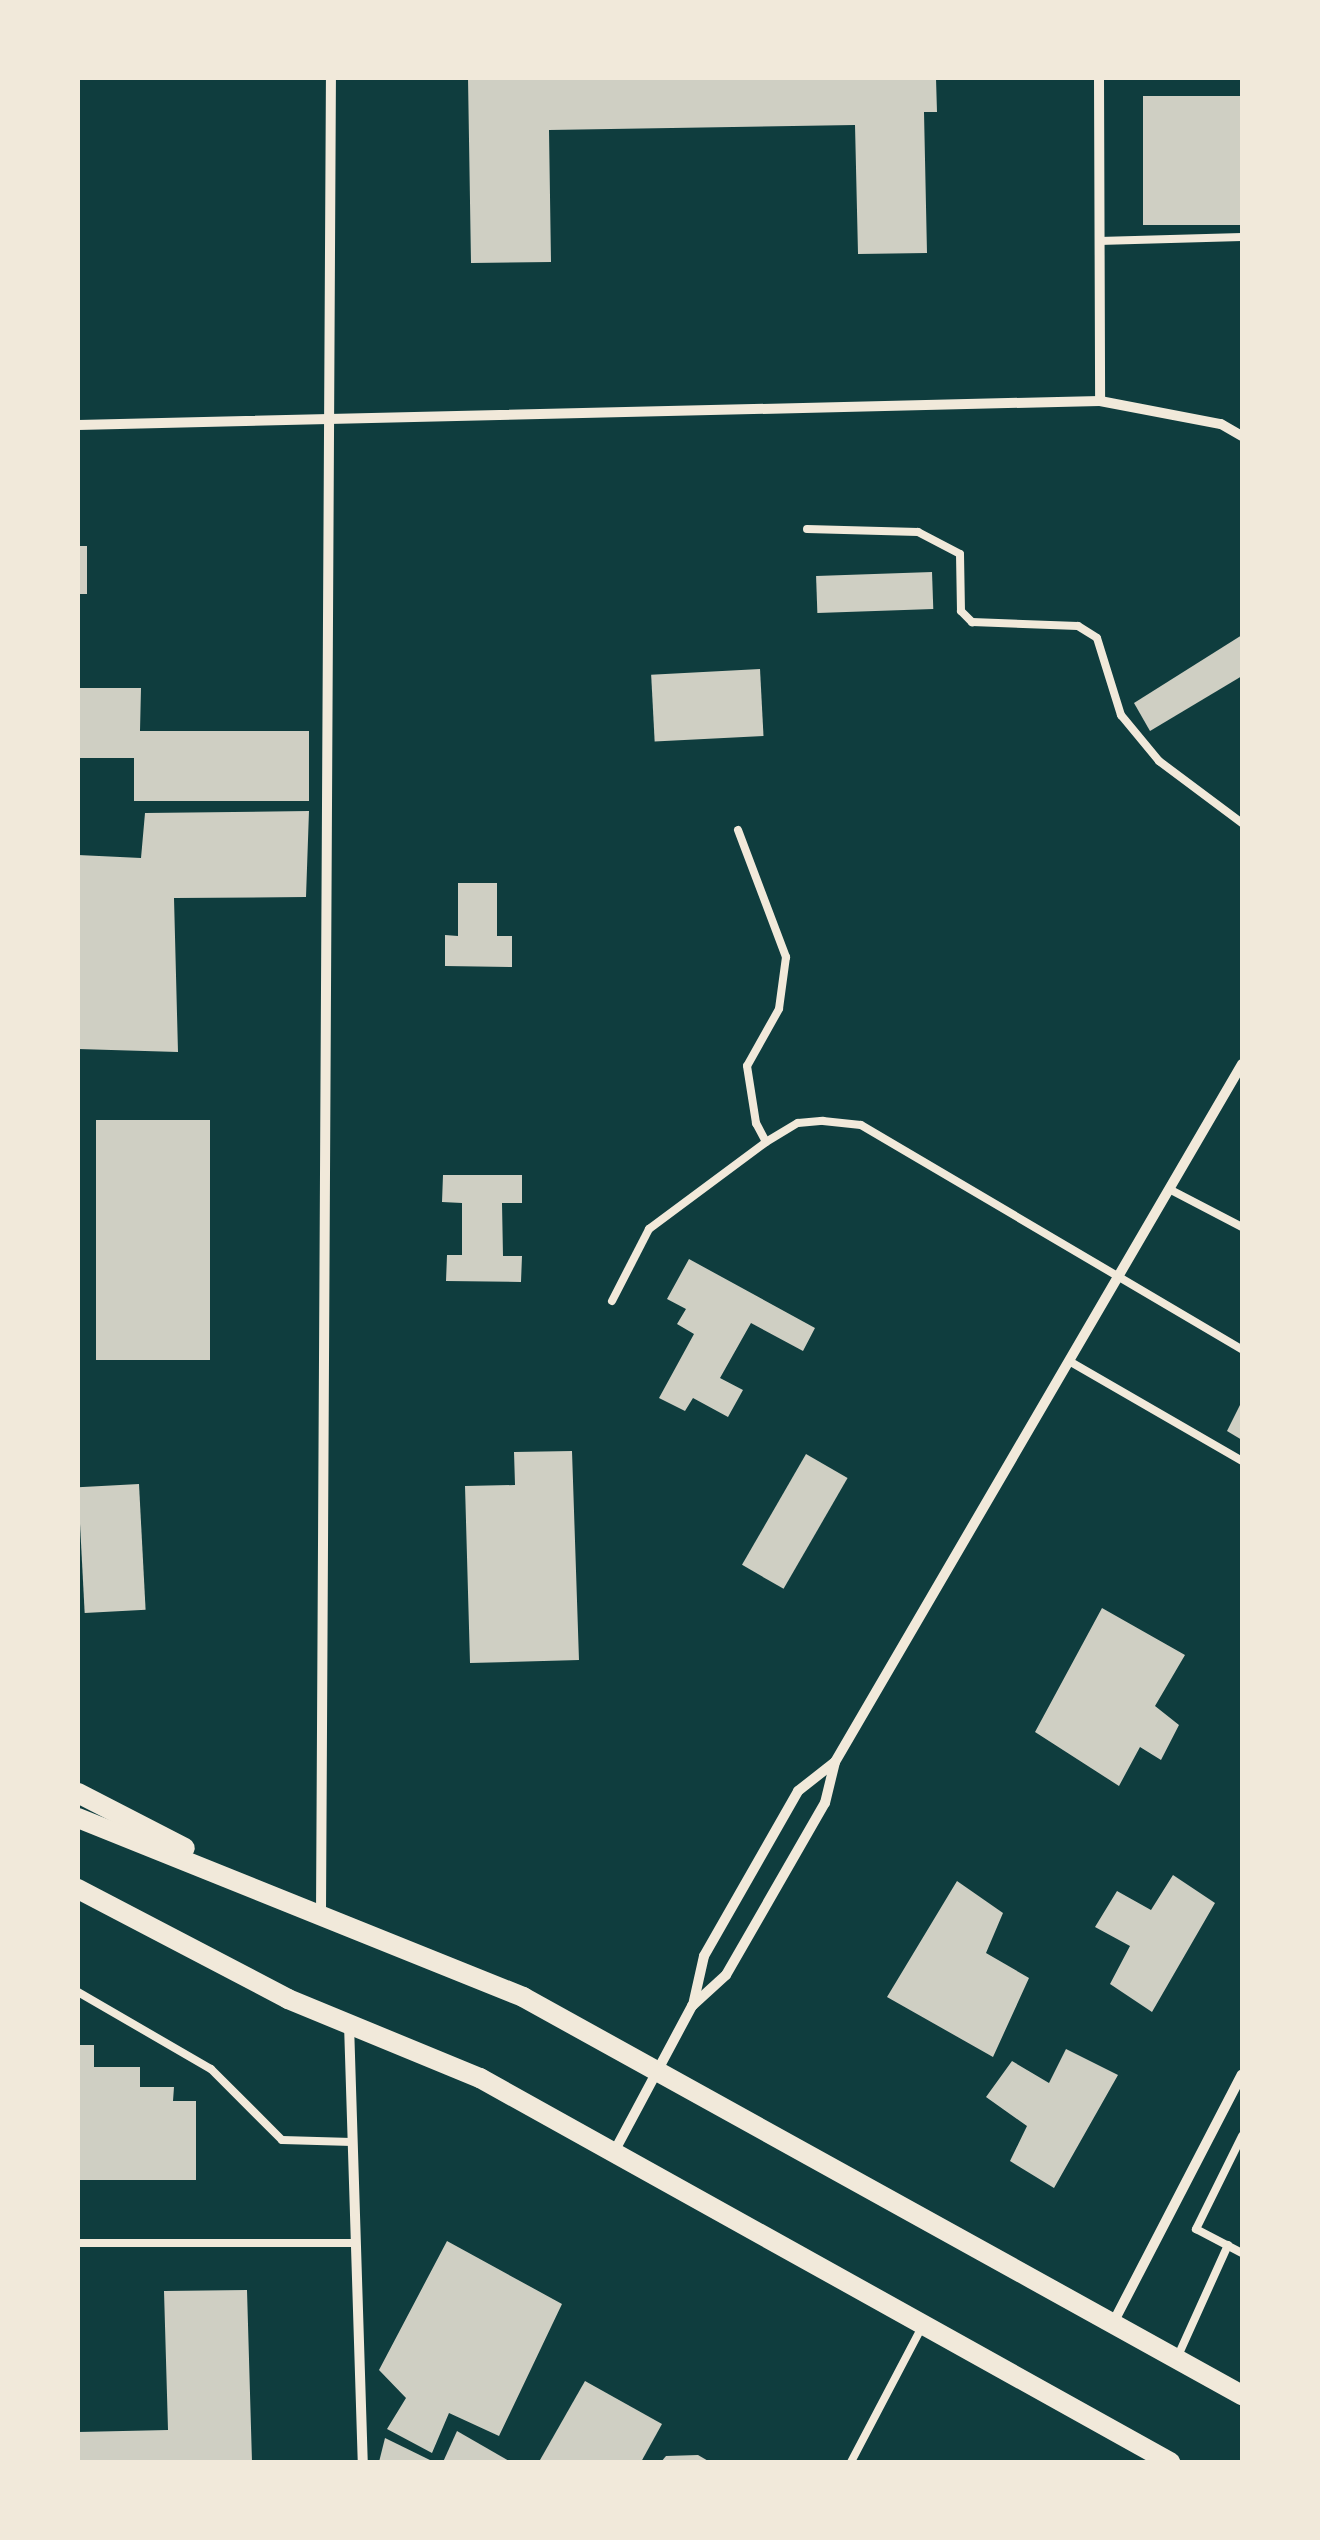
<!DOCTYPE html>
<style>
body{margin:0}
#map{position:relative;width:1320px;height:2540px;overflow:hidden;background:#0f3d3e;font-family:Mulish,sans-serif}
div>[style]{position:absolute}
.building>*{inset:0;background:#cfcfc3;transform-origin:0 0}
.service>*{height:8px;margin:-4px;padding:0 4px;transform-origin:4px;border-radius:4px;background:#f1e9da}
.minor>*{height:10px;margin:-5px;padding:0 5px;transform-origin:5px;border-radius:5px;background:#f1e9da}
.secondary>*{height:20px;margin:-10px;padding:0 10px;transform-origin:10px;border-radius:10px;background:#f1e9da}
span{translate:-50% -50%;white-space:nowrap;text-align:center;line-height:1.15;-webkit-text-stroke:9px #f1e9da;paint-order:stroke}
.frame{position:absolute;inset:0;border:80px solid #f1e9da;pointer-events:none}
</style>
<div id="map">
<div class="building">
<i style="clip-path:polygon(468px 78px,936px 78px,937px 112px,924px 112px,927px 253px,858px 254px,855px 125px,549px 130px,551px 262px,471px 263px)"></i>
<i style="left:1242px;top:96px;width:129px;height:99px;rotate:90deg"></i>
<i style="left:78px;top:546px;width:9px;height:48px"></i>
<i style="left:932px;top:572px;width:37px;height:116px;rotate:88deg"></i>
<i style="clip-path:polygon(1242px 635px,1242px 676px,1150px 731px,1134px 703px)"></i>
<i style="left:760px;top:669px;width:67px;height:109px;rotate:87deg"></i>
<i style="clip-path:polygon(78px 688px,141px 688px,140px 731px,309px 731px,309px 801px,134px 801px,134px 758px,78px 758px)"></i>
<i style="clip-path:polygon(309px 811px,306px 897px,174px 898px,178px 1052px,78px 1049px,78px 855px,141px 858px,145px 813px)"></i>
<i style="clip-path:polygon(458px 883px,497px 883px,497px 936px,512px 936px,512px 967px,445px 966px,445px 935px,458px 936px)"></i>
<i style="left:96px;top:1120px;width:114px;height:240px"></i>
<i style="clip-path:polygon(443px 1175px,522px 1175px,522px 1203px,502px 1203px,503px 1256px,522px 1256px,521px 1282px,446px 1281px,447px 1255px,462px 1255px,462px 1203px,442px 1202px)"></i>
<i style="clip-path:polygon(689px 1259px,815px 1328px,803px 1351px,751px 1323px,720px 1378px,743px 1390px,728px 1417px,693px 1398px,685px 1411px,659px 1398px,694px 1334px,677px 1324px,686px 1309px,667px 1299px)"></i>
<i style="clip-path:polygon(1242px 1401px,1242px 1440px,1227px 1431px)"></i>
<i style="clip-path:polygon(572px 1451px,579px 1660px,470px 1663px,465px 1486px,515px 1485px,514px 1452px)"></i>
<i style="left:806px;top:1454px;width:48px;height:128px;rotate:30deg"></i>
<i style="left:139px;top:1484px;width:126px;height:61px;rotate:87deg"></i>
<i style="clip-path:polygon(1102px 1608px,1185px 1655px,1155px 1706px,1179px 1725px,1161px 1760px,1140px 1747px,1119px 1786px,1035px 1732px)"></i>
<i style="clip-path:polygon(1173px 1875px,1215px 1903px,1152px 2012px,1110px 1984px,1130px 1946px,1095px 1927px,1117px 1891px,1151px 1910px)"></i>
<i style="clip-path:polygon(957px 1881px,1003px 1913px,986px 1953px,1029px 1978px,993px 2057px,887px 1997px)"></i>
<i style="clip-path:polygon(78px 2045px,94px 2045px,94px 2067px,140px 2067px,140px 2087px,174px 2087px,173px 2101px,196px 2101px,196px 2180px,78px 2180px)"></i>
<i style="clip-path:polygon(1066px 2049px,1118px 2075px,1054px 2188px,1010px 2161px,1027px 2126px,986px 2097px,1012px 2061px,1049px 2083px)"></i>
<i style="clip-path:polygon(447px 2241px,562px 2304px,499px 2436px,449px 2413px,432px 2453px,387px 2429px,406px 2398px,379px 2370px)"></i>
<i style="clip-path:polygon(247px 2290px,252px 2462px,78px 2462px,78px 2432px,168px 2430px,164px 2291px)"></i>
<i style="clip-path:polygon(585px 2381px,662px 2424px,641px 2462px,540px 2460px)"></i>
<i style="clip-path:polygon(457px 2431px,511px 2462px,443px 2462px)"></i>
<i style="clip-path:polygon(385px 2438px,434px 2462px,379px 2462px)"></i>
<i style="clip-path:polygon(698px 2455px,710px 2462px,661px 2462px,666px 2456px)"></i>
</div>
<div class="service">
<i style="left:1099px;top:241px;width:143px;rotate:-1.6deg"></i>
<i style="left:807px;top:529px;width:111px;rotate:1.5deg"></i>
<i style="left:918px;top:532px;width:47px;rotate:27.6deg"></i>
<i style="left:960px;top:554px;width:57px;rotate:89deg"></i>
<i style="left:961px;top:611px;width:16px;rotate:45deg"></i>
<i style="left:972px;top:622px;width:106px;rotate:2.2deg"></i>
<i style="left:1078px;top:626px;width:22px;rotate:32deg"></i>
<i style="left:1097px;top:638px;width:81px;rotate:72.7deg"></i>
<i style="left:1121px;top:715px;width:60px;rotate:50.4deg"></i>
<i style="left:1159px;top:761px;width:104px;rotate:36.8deg"></i>
<i style="left:738px;top:830px;width:136px;rotate:69.3deg"></i>
<i style="left:786px;top:957px;width:52px;rotate:97.7deg"></i>
<i style="left:779px;top:1009px;width:65px;rotate:119.3deg"></i>
<i style="left:747px;top:1066px;width:58px;rotate:81deg"></i>
<i style="left:756px;top:1123px;width:21px;rotate:62deg"></i>
<i style="left:1169px;top:1189px;width:82px;rotate:27.5deg"></i>
<i style="left:612px;top:1301px;width:81px;rotate:-62.8deg"></i>
<i style="left:649px;top:1229px;width:146px;rotate:-36.6deg"></i>
<i style="left:766px;top:1142px;width:37px;rotate:-31deg"></i>
<i style="left:798px;top:1123px;width:25px;rotate:-5deg"></i>
<i style="left:823px;top:1121px;width:38px;rotate:6deg"></i>
<i style="left:861px;top:1125px;width:442px;rotate:30.5deg"></i>
<i style="left:1069px;top:1361px;width:200px;rotate:30deg"></i>
<i style="left:78px;top:1992px;width:154px;rotate:30.1deg"></i>
<i style="left:211px;top:2069px;width:100px;rotate:45deg"></i>
<i style="left:282px;top:2140px;width:70px;rotate:1.6deg"></i>
<i style="left:1242px;top:2136px;width:104px;rotate:116.3deg"></i>
<i style="left:1196px;top:2229px;width:52px;rotate:27.6deg"></i>
<i style="left:78px;top:2243px;width:276px"></i>
<i style="left:1177px;top:2358px;width:124px;rotate:-65.7deg"></i>
<i style="left:851px;top:2462px;width:155px;rotate:-62.3deg"></i>
</div>
<div class="minor">
<i style="left:1099px;top:78px;width:323px;rotate:89.8deg"></i>
<i style="left:78px;top:425px;width:1022px;rotate:-1.35deg"></i>
<i style="left:1100px;top:401px;width:123px;rotate:10.8deg"></i>
<i style="left:1221px;top:424px;width:24px;rotate:30deg"></i>
<i style="left:321px;top:1914px;width:1836px;rotate:-89.69deg"></i>
<i style="left:693px;top:2005px;width:50px;rotate:-77.3deg"></i>
<i style="left:704px;top:1956px;width:190px;rotate:-60.3deg"></i>
<i style="left:798px;top:1791px;width:47px;rotate:-38.1deg"></i>
<i style="left:349px;top:2024px;width:438px;rotate:88.2deg"></i>
<i style="left:614px;top:2152px;width:166px;rotate:-61.9deg"></i>
<i style="left:692px;top:2006px;width:46px;rotate:-42.4deg"></i>
<i style="left:726px;top:1975px;width:198px;rotate:-60.1deg"></i>
<i style="left:825px;top:1803px;width:42px;rotate:-76.3deg"></i>
<i style="left:835px;top:1762px;width:808px;rotate:-59.75deg"></i>
<i style="left:1113px;top:2323px;width:280px;rotate:-62.6deg"></i>
</div>
<div class="secondary">
<i style="left:78px;top:1793px;width:120px;rotate:27.2deg"></i>
<i style="left:78px;top:1818px;width:480px;rotate:21.9deg"></i>
<i style="left:523px;top:1997px;width:822px;rotate:28.97deg"></i>
<i style="left:78px;top:1889px;width:237px;rotate:27.6deg"></i>
<i style="left:288px;top:1999px;width:208px;rotate:22.4deg"></i>
<i style="left:480px;top:2078px;width:790px;rotate:29.1deg"></i>
</div>
<div class="frame"></div>
</div>
